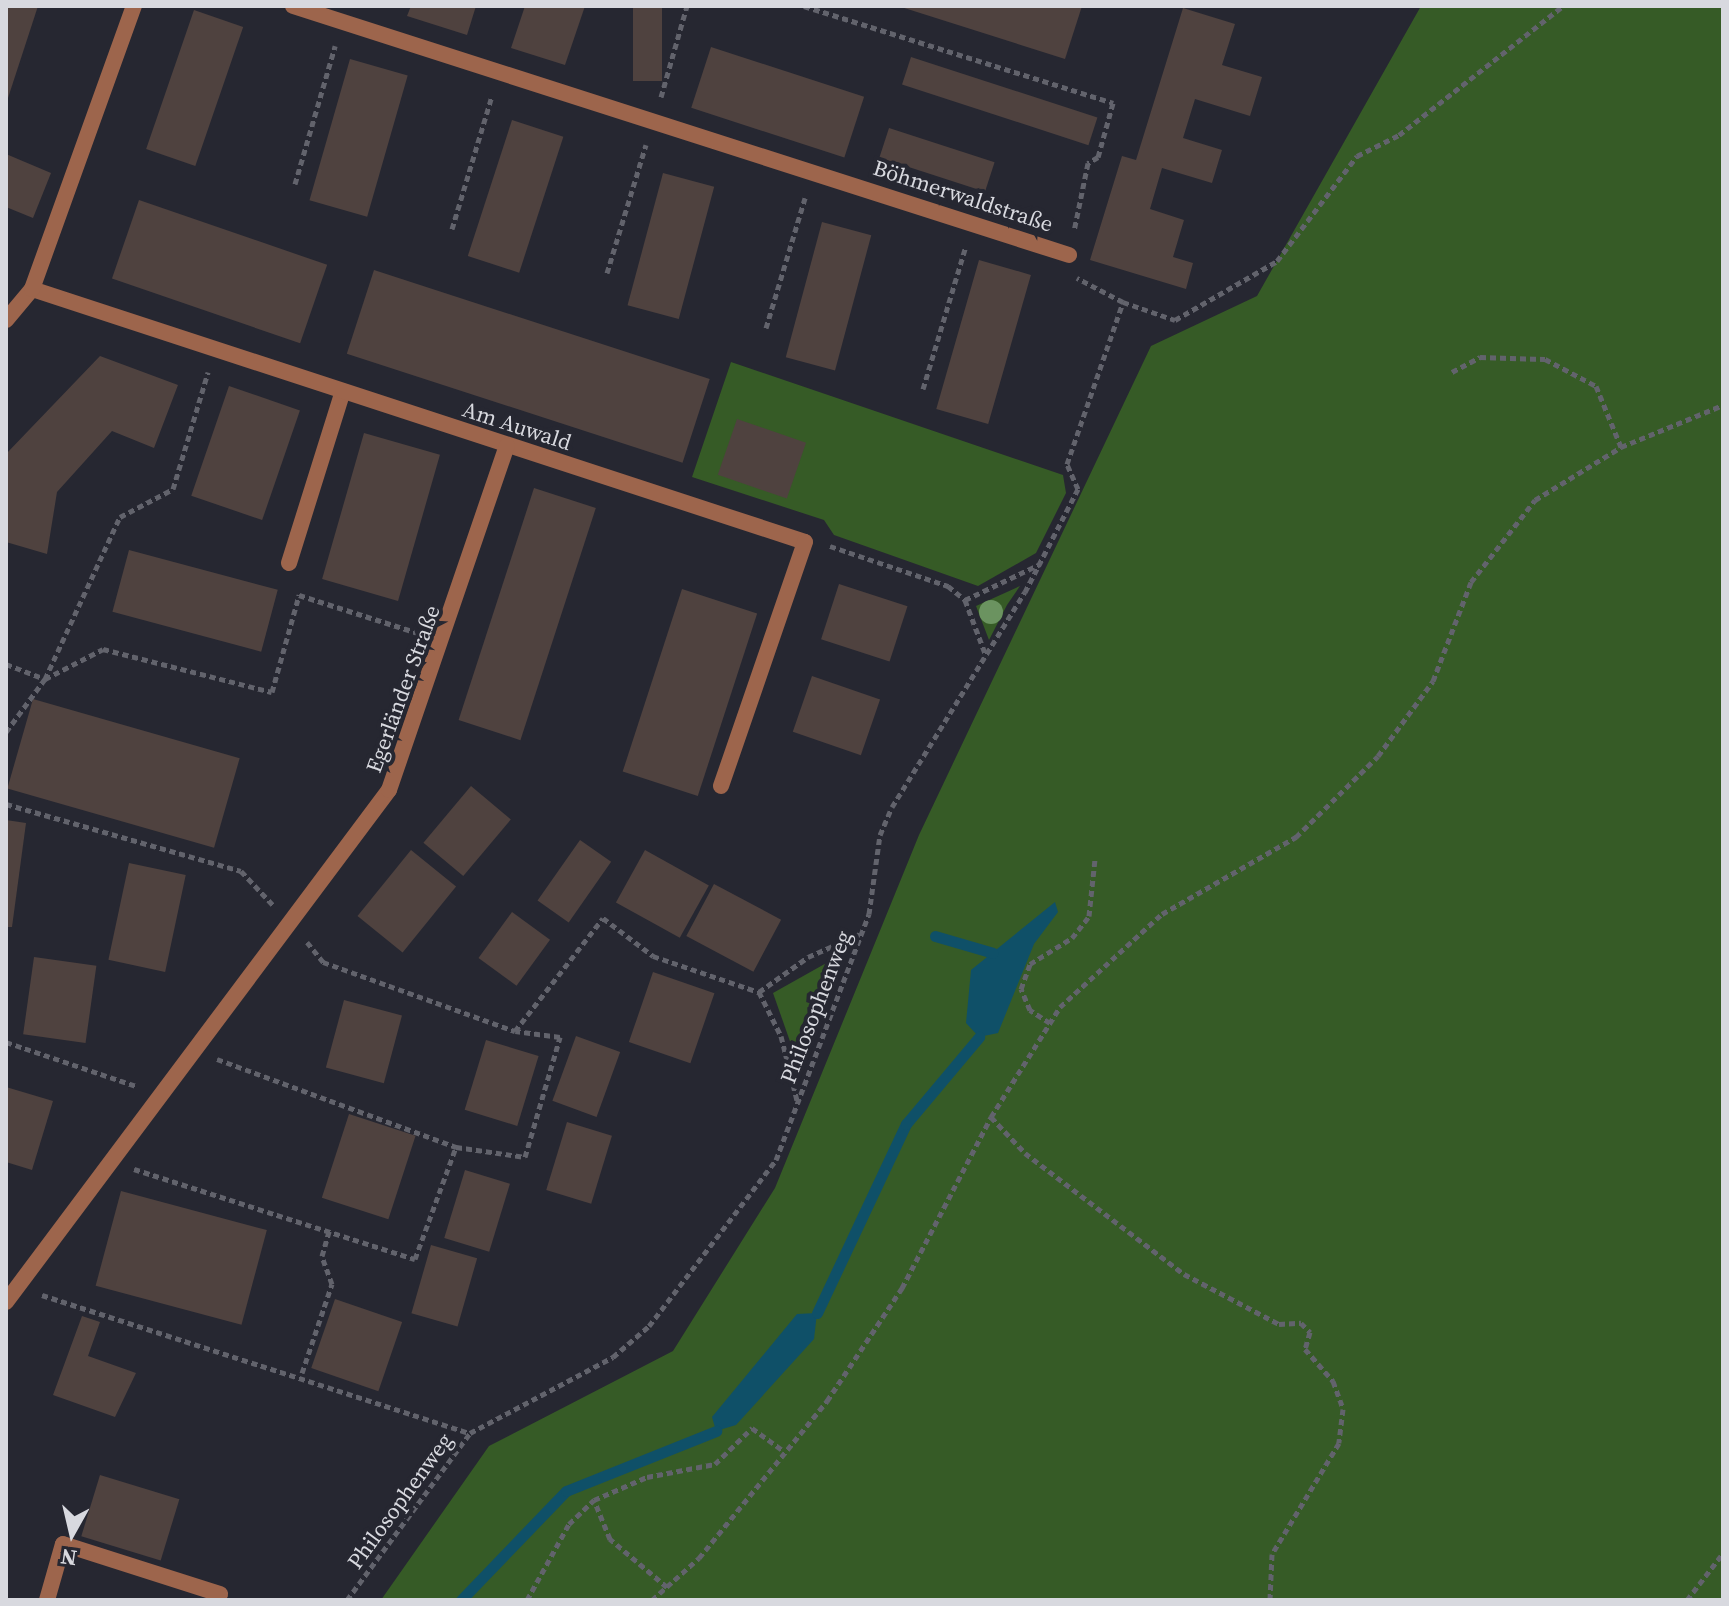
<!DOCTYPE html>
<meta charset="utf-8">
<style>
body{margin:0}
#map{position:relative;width:1729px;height:1606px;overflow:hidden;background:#262731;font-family:"Source Serif 4",serif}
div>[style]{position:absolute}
.green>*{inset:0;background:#365b26}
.water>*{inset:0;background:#0f5068}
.stream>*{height:11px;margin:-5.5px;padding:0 5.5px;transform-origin:5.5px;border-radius:5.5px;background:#0f5068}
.building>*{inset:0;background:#4f423f;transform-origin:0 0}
.path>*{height:5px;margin-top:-2.5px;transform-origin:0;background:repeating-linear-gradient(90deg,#62636c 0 6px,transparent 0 10px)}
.lane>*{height:16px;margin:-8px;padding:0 8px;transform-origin:8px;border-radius:8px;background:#9d654c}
.street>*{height:16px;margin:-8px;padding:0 8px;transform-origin:8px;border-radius:8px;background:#9d654c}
.trees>*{width:24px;height:24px;margin:-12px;border-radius:50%;background:#6b9360}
span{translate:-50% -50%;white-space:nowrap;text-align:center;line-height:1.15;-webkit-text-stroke:8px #262731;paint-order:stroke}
.street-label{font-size:22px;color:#d8d9df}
.frame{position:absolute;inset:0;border:8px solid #d8d9df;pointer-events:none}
.north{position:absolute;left:32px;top:1494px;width:80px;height:80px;-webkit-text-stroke:6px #262731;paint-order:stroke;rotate:188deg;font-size:22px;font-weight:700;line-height:32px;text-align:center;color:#d8d9df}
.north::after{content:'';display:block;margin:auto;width:28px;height:36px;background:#d8d9df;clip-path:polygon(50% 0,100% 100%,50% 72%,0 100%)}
</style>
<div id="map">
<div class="green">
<i style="clip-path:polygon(1421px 6px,1723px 6px,1723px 1600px,381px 1600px,489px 1446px,673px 1351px,775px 1188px,919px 835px,1151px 346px,1257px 296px)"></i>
<i style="clip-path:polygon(731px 362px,1063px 475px,1066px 493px,1036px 553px,978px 586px,834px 535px,824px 520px,692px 477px)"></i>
<i style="clip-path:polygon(1020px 586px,1007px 605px,989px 640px,976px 606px)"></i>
<i style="clip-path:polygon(846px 952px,799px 1067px,773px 993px)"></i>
</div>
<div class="water">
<i style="clip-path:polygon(1055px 902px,1058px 912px,1034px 944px,998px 1033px,979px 1037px,966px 1023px,971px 970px)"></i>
<i style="clip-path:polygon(817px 1313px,814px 1339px,736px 1425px,716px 1431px,712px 1417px,797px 1314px)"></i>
</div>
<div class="stream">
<i style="left:935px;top:936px;width:60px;rotate:16.3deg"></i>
<i style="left:817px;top:1313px;width:209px;rotate:-64.8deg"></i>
<i style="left:906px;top:1124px;width:114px;rotate:-50deg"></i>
<i style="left:461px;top:1600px;width:151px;rotate:-46.1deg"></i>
<i style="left:566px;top:1491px;width:162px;rotate:-21.8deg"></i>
</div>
<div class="building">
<i style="clip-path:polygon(6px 6px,38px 6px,7px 101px,6px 101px)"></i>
<i style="clip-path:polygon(411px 6px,476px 6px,467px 35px,407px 16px)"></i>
<i style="clip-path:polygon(525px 6px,585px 6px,565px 65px,511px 48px)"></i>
<i style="left:633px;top:6px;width:29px;height:75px"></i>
<i style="clip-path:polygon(898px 6px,1082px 6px,1065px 59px)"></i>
<i style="clip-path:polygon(1183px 8px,1235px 24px,1222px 65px,1262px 77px,1250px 116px,1195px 99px,1183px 138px,1222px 150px,1212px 183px,1162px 168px,1150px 209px,1184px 220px,1173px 257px,1193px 263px,1186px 289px,1090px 260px,1122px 156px,1136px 160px)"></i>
<i style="left:194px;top:10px;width:52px;height:147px;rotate:19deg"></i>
<i style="left:711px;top:47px;width:161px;height:64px;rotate:18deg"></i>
<i style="left:911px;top:57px;width:196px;height:29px;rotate:18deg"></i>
<i style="left:350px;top:59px;width:60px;height:147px;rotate:16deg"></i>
<i style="left:512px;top:120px;width:54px;height:143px;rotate:18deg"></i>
<i style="left:889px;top:128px;width:111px;height:31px;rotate:18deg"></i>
<i style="clip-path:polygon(6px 154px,51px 173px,33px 218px,6px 207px)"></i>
<i style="left:663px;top:173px;width:53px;height:137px;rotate:15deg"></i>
<i style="left:139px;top:200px;width:199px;height:83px;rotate:19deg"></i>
<i style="left:822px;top:222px;width:51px;height:140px;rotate:15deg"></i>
<i style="left:979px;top:260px;width:54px;height:155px;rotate:16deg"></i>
<i style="left:374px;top:270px;width:353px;height:88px;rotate:18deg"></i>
<i style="clip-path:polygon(100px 356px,178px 385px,154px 448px,112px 431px,57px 492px,47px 554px,6px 542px,6px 454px)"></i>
<i style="left:229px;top:386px;width:75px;height:116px;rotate:19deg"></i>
<i style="left:737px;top:419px;width:73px;height:59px;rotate:19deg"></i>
<i style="left:364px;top:433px;width:79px;height:152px;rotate:16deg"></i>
<i style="left:534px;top:488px;width:65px;height:244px;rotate:18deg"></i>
<i style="left:129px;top:550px;width:154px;height:64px;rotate:15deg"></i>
<i style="left:839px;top:584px;width:72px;height:58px;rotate:18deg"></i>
<i style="left:682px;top:589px;width:79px;height:192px;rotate:18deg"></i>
<i style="left:812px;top:676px;width:72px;height:59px;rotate:19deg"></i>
<i style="left:33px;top:699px;width:215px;height:93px;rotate:16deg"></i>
<i style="left:471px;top:786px;width:52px;height:74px;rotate:40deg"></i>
<i style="clip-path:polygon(6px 820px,26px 823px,12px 927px,6px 927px)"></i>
<i style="left:580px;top:840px;width:38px;height:74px;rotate:35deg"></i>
<i style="left:411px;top:850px;width:58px;height:85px;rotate:39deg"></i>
<i style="left:645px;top:850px;width:73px;height:60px;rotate:29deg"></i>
<i style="left:129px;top:863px;width:58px;height:99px;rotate:12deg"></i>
<i style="left:714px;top:884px;width:76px;height:59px;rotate:28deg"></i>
<i style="left:512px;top:912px;width:47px;height:57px;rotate:36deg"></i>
<i style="left:34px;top:957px;width:63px;height:78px;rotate:8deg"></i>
<i style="left:653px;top:972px;width:65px;height:74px;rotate:19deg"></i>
<i style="left:344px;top:1000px;width:60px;height:70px;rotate:15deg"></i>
<i style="left:576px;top:1036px;width:47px;height:69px;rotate:20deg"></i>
<i style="left:486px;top:1040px;width:55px;height:73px;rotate:17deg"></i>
<i style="clip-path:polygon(6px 1087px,53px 1101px,32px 1170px,6px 1162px)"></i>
<i style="left:349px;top:1114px;width:70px;height:88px;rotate:18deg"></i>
<i style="left:567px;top:1122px;width:47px;height:71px;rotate:17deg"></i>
<i style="left:465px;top:1170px;width:47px;height:71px;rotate:17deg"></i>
<i style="left:121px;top:1191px;width:151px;height:98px;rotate:15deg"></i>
<i style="left:431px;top:1245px;width:48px;height:71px;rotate:16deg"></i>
<i style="left:335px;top:1299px;width:71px;height:73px;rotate:19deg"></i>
<i style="clip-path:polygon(82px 1316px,100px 1322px,88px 1356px,136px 1373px,115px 1417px,53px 1395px)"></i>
<i style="left:100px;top:1475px;width:83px;height:64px;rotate:17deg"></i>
</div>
<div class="path">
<i style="left:804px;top:6px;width:324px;rotate:17.4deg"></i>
<i style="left:1113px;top:103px;width:56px;rotate:105.5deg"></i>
<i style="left:1098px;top:157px;width:12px;rotate:149deg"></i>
<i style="left:1088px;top:163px;width:69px;rotate:101.6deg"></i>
<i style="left:661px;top:97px;width:95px;rotate:-74.1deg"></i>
<i style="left:295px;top:184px;width:144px;rotate:-73.8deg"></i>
<i style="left:452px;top:229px;width:139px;rotate:-73.3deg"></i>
<i style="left:607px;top:273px;width:134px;rotate:-73.1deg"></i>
<i style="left:1123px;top:302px;width:55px;rotate:19.1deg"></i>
<i style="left:1175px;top:320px;width:118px;rotate:-30deg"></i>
<i style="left:1277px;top:261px;width:132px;rotate:-52.7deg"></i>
<i style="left:1357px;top:156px;width:47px;rotate:-26.6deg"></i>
<i style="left:1399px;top:135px;width:209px;rotate:-38.2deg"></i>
<i style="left:766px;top:328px;width:136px;rotate:-73.3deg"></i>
<i style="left:1452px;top:372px;width:32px;rotate:-28deg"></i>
<i style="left:1480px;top:357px;width:65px;rotate:1.8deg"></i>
<i style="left:1545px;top:359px;width:58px;rotate:27.9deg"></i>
<i style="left:1596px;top:386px;width:66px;rotate:67.7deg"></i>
<i style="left:923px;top:389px;width:149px;rotate:-73.3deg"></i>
<i style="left:830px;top:546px;width:125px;rotate:18.7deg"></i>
<i style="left:948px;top:586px;width:22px;rotate:39deg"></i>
<i style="left:965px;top:600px;width:60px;rotate:69.4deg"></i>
<i style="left:965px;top:600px;width:83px;rotate:-25.6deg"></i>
<i style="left:6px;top:664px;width:42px;rotate:21deg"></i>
<i style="left:45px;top:679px;width:65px;rotate:-27.3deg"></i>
<i style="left:103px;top:649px;width:174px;rotate:14.3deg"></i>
<i style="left:272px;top:692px;width:101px;rotate:-74.4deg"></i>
<i style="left:299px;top:595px;width:125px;rotate:17.7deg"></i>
<i style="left:6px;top:732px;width:66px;rotate:-53.7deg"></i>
<i style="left:45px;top:679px;width:179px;rotate:-65.2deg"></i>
<i style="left:120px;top:517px;width:60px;rotate:-27.8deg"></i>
<i style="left:173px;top:489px;width:122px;rotate:-73.3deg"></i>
<i style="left:6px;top:804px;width:244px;rotate:15.9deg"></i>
<i style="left:241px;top:871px;width:47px;rotate:46.7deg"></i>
<i style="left:307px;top:942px;width:26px;rotate:51deg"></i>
<i style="left:323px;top:962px;width:204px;rotate:19.8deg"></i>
<i style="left:515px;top:1031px;width:143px;rotate:-52.1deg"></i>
<i style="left:603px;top:918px;width:63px;rotate:37.2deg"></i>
<i style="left:653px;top:956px;width:112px;rotate:18.8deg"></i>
<i style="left:759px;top:992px;width:60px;rotate:-35.5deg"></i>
<i style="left:808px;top:957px;width:57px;rotate:-23.9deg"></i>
<i style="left:759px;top:992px;width:49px;rotate:63.4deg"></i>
<i style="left:781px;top:1036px;width:66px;rotate:76deg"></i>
<i style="left:1050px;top:1023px;width:24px;rotate:-147deg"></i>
<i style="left:1030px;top:1010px;width:23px;rotate:-113deg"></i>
<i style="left:1021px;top:989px;width:27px;rotate:-70deg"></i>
<i style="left:1030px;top:964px;width:49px;rotate:-31.8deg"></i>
<i style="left:1072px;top:938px;width:28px;rotate:-52deg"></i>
<i style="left:1089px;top:916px;width:57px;rotate:-84deg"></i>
<i style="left:6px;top:1042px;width:137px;rotate:18.7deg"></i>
<i style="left:217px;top:1059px;width:255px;rotate:20.2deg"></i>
<i style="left:991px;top:1117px;width:50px;rotate:46.6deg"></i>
<i style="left:1025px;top:1153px;width:200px;rotate:37.3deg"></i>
<i style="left:1184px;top:1274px;width:107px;rotate:27.8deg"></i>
<i style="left:1279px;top:1324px;width:22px;rotate:-3deg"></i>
<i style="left:1301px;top:1323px;width:13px;rotate:45deg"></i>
<i style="left:1310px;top:1332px;width:18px;rotate:106deg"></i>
<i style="left:1305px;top:1349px;width:43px;rotate:48.8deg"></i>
<i style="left:1333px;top:1381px;width:30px;rotate:70deg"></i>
<i style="left:1343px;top:1409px;width:34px;rotate:97deg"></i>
<i style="left:1339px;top:1443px;width:130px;rotate:121.1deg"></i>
<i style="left:1272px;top:1554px;width:46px;rotate:92.5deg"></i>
<i style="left:134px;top:1169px;width:295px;rotate:17.8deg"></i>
<i style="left:415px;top:1259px;width:119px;rotate:-69.9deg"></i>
<i style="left:456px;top:1147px;width:70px;rotate:8.2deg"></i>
<i style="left:525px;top:1157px;width:125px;rotate:-73.7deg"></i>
<i style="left:560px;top:1037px;width:45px;rotate:-172.4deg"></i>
<i style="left:42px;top:1295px;width:450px;rotate:17.9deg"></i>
<i style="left:302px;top:1373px;width:94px;rotate:-71.4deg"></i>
<i style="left:332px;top:1284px;width:30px;rotate:-110deg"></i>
<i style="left:322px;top:1256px;width:26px;rotate:-74deg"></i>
<i style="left:667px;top:1587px;width:75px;rotate:-139.9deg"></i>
<i style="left:610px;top:1539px;width:42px;rotate:-112.3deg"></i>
<i style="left:594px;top:1500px;width:58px;rotate:-23.5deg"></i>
<i style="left:647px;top:1477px;width:69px;rotate:-10.8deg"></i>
<i style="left:715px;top:1464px;width:52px;rotate:-44.2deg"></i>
<i style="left:752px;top:1428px;width:37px;rotate:36deg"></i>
<i style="left:347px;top:1600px;width:207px;rotate:-53.6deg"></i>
<i style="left:470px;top:1433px;width:162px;rotate:-28deg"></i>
<i style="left:613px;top:1357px;width:48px;rotate:-40.7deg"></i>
<i style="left:649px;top:1326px;width:209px;rotate:-52.6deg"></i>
<i style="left:776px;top:1160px;width:263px;rotate:-69.3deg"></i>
<i style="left:869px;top:914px;width:80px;rotate:-82.1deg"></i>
<i style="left:880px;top:835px;width:30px;rotate:-67deg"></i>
<i style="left:892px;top:807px;width:253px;rotate:-58.3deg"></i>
<i style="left:1025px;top:592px;width:116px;rotate:-62.8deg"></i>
<i style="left:1078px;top:489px;width:27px;rotate:-114deg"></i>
<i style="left:1067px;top:464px;width:171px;rotate:-70.9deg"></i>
<i style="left:1123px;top:302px;width:52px;rotate:-152.4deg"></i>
<i style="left:527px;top:1600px;width:87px;rotate:-61.1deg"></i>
<i style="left:569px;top:1524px;width:35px;rotate:-44deg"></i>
<i style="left:652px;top:1600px;width:63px;rotate:-41.8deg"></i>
<i style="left:699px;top:1558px;width:203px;rotate:-50.8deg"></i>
<i style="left:827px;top:1401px;width:136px;rotate:-56.4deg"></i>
<i style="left:902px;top:1288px;width:193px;rotate:-62.5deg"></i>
<i style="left:991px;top:1117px;width:130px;rotate:-57.9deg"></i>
<i style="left:1060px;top:1007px;width:138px;rotate:-42.4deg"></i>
<i style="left:1162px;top:914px;width:155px;rotate:-29.9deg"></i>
<i style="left:1296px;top:837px;width:115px;rotate:-44.6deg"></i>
<i style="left:1378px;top:756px;width:93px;rotate:-53.7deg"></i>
<i style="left:1433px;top:681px;width:106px;rotate:-69deg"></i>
<i style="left:1471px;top:582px;width:104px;rotate:-52deg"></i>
<i style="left:1535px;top:500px;width:101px;rotate:-31.6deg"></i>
<i style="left:1621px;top:447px;width:110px;rotate:-22.4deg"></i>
<i style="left:1687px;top:1600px;width:59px;rotate:-52.5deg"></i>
</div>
<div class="lane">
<i style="left:289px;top:563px;width:177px;rotate:-72.6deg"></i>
</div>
<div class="street">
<i style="left:293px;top:6px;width:815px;rotate:17.79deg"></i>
<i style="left:32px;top:289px;width:813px;rotate:18.12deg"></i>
<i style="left:805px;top:542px;width:258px;rotate:109deg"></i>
<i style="left:6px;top:320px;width:40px;rotate:-50deg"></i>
<i style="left:32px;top:289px;width:301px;rotate:-70.2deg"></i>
<i style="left:6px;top:1302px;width:639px;rotate:-53.2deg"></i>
<i style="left:389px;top:790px;width:364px;rotate:-71.1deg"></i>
<i style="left:47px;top:1600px;width:58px;rotate:-74.1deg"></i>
<i style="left:63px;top:1544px;width:165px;rotate:17.7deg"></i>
</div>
<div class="trees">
<i style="left:991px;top:612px"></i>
</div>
<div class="street-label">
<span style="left:963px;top:196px;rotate:18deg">Böhmerwaldstraße</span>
<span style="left:517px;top:426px;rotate:18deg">Am Auwald</span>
<span style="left:403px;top:689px;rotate:-70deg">Egerländer Straße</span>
<span style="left:816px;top:1007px;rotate:-69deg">Philosophenweg</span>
<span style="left:400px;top:1501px;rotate:-54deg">Philosophenweg</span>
</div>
<div class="frame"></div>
<div class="north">N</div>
</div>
